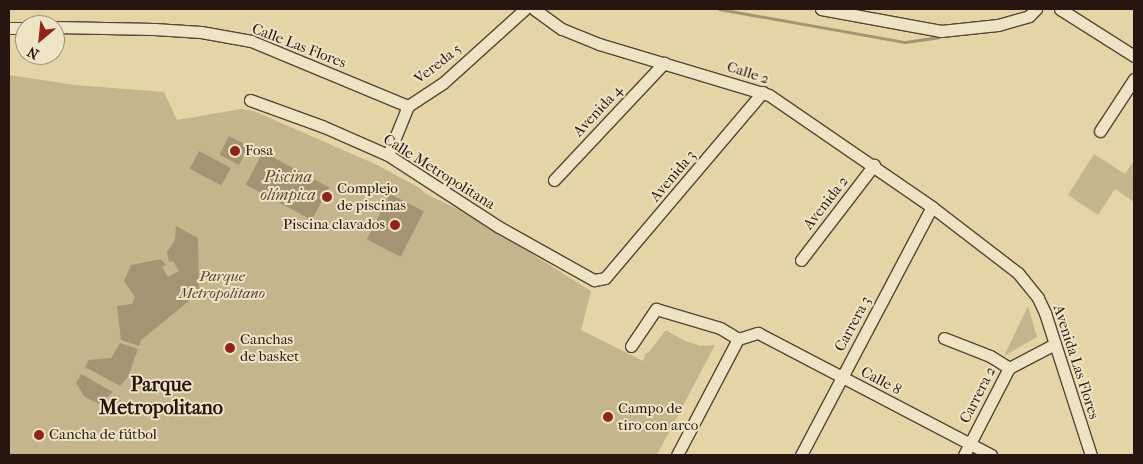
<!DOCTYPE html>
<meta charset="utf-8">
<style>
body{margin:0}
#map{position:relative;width:1143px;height:464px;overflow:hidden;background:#e5d5a6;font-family:"IM FELL French Canon",serif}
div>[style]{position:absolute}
.green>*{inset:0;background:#c5b58c}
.water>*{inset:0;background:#a49473;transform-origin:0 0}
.stream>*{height:3px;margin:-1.5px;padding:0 1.5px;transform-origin:1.5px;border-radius:1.5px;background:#a49473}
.roads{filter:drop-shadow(1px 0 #564635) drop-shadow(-1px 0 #564635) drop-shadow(0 1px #564635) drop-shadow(0 -1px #564635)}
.street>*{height:11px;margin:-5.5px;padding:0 5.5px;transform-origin:5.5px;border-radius:5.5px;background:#eee4c5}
.dots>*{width:14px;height:14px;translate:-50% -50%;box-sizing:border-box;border:2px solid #eee4c5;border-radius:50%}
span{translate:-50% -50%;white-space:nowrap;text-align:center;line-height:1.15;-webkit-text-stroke:4px #eee4c5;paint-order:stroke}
.street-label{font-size:15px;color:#27160f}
.poi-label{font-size:15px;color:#27160f}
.left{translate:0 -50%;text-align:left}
.right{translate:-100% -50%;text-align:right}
.park-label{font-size:15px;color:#564634;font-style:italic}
.water-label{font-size:16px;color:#594837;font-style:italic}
.district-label{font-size:20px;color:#27160f;font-weight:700}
.frame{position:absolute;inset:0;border:10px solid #27160f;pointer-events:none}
.north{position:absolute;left:15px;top:15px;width:50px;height:50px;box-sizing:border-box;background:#eee4c5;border:1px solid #9e927c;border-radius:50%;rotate:208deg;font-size:14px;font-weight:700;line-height:20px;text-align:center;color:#27160f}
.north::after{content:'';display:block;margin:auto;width:18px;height:22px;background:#8f2418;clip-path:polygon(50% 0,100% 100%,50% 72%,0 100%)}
</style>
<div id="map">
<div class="green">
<i style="clip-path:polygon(9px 75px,75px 85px,164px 92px,177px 120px,241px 109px,254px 111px,375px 164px,418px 187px,426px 194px,468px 214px,591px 291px,581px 330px,643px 361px,646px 353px,648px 353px,666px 330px,685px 341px,701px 346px,715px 345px,657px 455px,9px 455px)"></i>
<i style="clip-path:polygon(1094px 154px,1125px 174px,1134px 160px,1134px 202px,1115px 189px,1098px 215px,1068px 195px)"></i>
<i style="clip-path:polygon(1028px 306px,1037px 337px,1004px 356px)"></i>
</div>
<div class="water">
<i style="left:229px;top:136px;width:22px;height:21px;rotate:27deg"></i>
<i style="left:199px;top:151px;width:36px;height:20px;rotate:28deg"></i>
<i style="left:263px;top:152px;width:75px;height:37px;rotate:28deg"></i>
<i style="left:390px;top:194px;width:38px;height:51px;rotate:27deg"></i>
<i style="clip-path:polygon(176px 226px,198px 238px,199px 293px,141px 340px,139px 346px,121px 340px,117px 306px,132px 304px,135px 297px,124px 281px,131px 265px,161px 259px,166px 265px,162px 267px,168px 277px,179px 271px,173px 261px,169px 262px,167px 252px,175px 240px)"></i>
<i style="clip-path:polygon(120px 343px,138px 349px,128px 377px,120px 386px,85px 367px,89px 360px,111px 358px)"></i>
<i style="clip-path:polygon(81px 374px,113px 392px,100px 404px,92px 401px,84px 396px,76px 383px)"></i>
</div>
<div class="stream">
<i style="left:719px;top:9px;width:189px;rotate:10.1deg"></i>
<i style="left:905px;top:42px;width:34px;rotate:-8deg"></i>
</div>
<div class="roads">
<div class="street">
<i style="left:534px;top:9px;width:34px;rotate:36deg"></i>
<i style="left:562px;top:29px;width:40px;rotate:22deg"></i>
<i style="left:599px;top:44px;width:177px;rotate:16.7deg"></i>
<i style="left:769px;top:95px;width:198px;rotate:34.5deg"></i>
<i style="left:932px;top:207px;width:108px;rotate:37.5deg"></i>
<i style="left:1018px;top:273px;width:32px;rotate:51deg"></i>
<i style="left:1038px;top:298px;width:17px;rotate:65deg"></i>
<i style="left:1045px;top:313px;width:149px;rotate:72.1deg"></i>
<i style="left:821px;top:9px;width:122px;rotate:10.4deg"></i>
<i style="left:941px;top:31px;width:57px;rotate:-6deg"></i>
<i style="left:998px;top:25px;width:32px;rotate:-16deg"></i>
<i style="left:1029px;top:16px;width:10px;rotate:-45deg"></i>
<i style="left:1060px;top:9px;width:88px;rotate:32.4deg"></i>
<i style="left:55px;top:27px;width:99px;rotate:1.2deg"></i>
<i style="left:154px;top:29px;width:47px;rotate:3.7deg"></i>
<i style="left:201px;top:32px;width:51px;rotate:10.2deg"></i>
<i style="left:251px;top:41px;width:170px;rotate:22.5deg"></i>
<i style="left:9px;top:28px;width:16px"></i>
<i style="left:250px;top:100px;width:77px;rotate:19.9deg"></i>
<i style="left:322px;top:126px;width:72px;rotate:23.7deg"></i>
<i style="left:388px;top:155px;width:132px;rotate:33deg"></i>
<i style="left:499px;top:227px;width:109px;rotate:29.2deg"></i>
<i style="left:594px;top:280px;width:11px;rotate:-10deg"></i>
<i style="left:605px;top:278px;width:244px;rotate:-49.7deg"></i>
<i style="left:1100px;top:131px;width:62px;rotate:-56.8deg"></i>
<i style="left:388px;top:155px;width:53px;rotate:-67.8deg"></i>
<i style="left:408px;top:106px;width:42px;rotate:-33.3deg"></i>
<i style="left:443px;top:83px;width:110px;rotate:-42.1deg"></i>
<i style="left:554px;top:180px;width:161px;rotate:-46.8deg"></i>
<i style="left:801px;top:260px;width:120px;rotate:-52.5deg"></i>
<i style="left:944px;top:338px;width:49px;rotate:21.4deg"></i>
<i style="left:990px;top:356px;width:22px;rotate:32deg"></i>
<i style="left:631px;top:346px;width:45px;rotate:-56deg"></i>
<i style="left:656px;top:309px;width:67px;rotate:16.5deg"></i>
<i style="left:720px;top:328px;width:21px;rotate:31deg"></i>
<i style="left:677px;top:455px;width:131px;rotate:-62.3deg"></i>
<i style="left:738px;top:339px;width:21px;rotate:-17deg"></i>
<i style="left:758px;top:333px;width:263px;rotate:27.6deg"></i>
<i style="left:801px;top:455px;width:280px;rotate:-62.2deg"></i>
<i style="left:964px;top:455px;width:98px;rotate:-62.7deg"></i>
<i style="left:1009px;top:368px;width:52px;rotate:-27.6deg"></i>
</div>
</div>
<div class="dots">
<i style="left:235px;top:151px;background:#8f2418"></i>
<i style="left:327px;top:197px;background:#8f2418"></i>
<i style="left:395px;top:225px;background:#8f2418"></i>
<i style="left:230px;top:348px;background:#8f2418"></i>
<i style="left:608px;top:417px;background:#8f2418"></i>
<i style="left:39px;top:435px;background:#8f2418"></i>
</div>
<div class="street-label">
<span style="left:299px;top:46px;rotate:21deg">Calle Las Flores</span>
<span style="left:438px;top:64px;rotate:-38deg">Vereda 5</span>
<span style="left:748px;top:73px;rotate:18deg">Calle 2</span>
<span style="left:598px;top:111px;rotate:-47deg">Avenida 4</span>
<span style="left:439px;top:172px;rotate:32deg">Calle Metropolitana</span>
<span style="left:673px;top:176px;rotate:-50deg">Avenida 3</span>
<span style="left:826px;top:203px;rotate:-52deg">Avenida 2</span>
<span style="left:853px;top:324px;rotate:-62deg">Carrera 3</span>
<span style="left:1076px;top:362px;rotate:72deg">Avenida Las Flores</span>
<span style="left:881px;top:381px;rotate:28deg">Calle 8</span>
<span style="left:978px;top:395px;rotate:-63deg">Carrera 2</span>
</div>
<div class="poi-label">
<span class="left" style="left:245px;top:151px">Fosa</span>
<span class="left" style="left:337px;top:197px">Complejo<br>de piscinas</span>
<span class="right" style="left:385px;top:225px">Piscina clavados</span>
<span class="left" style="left:240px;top:348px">Canchas<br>de basket</span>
<span class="left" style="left:618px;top:417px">Campo de<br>tiro con arco</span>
<span class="left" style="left:49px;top:435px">Cancha de fútbol</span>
</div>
<div class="park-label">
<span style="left:222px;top:285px">Parque<br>Metropolitano</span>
</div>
<div class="water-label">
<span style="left:288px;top:186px">Piscina<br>olímpica</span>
</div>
<div class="district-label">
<span style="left:161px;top:396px">Parque<br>Metropolitano</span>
</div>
<div class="frame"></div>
<div class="north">N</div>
</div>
